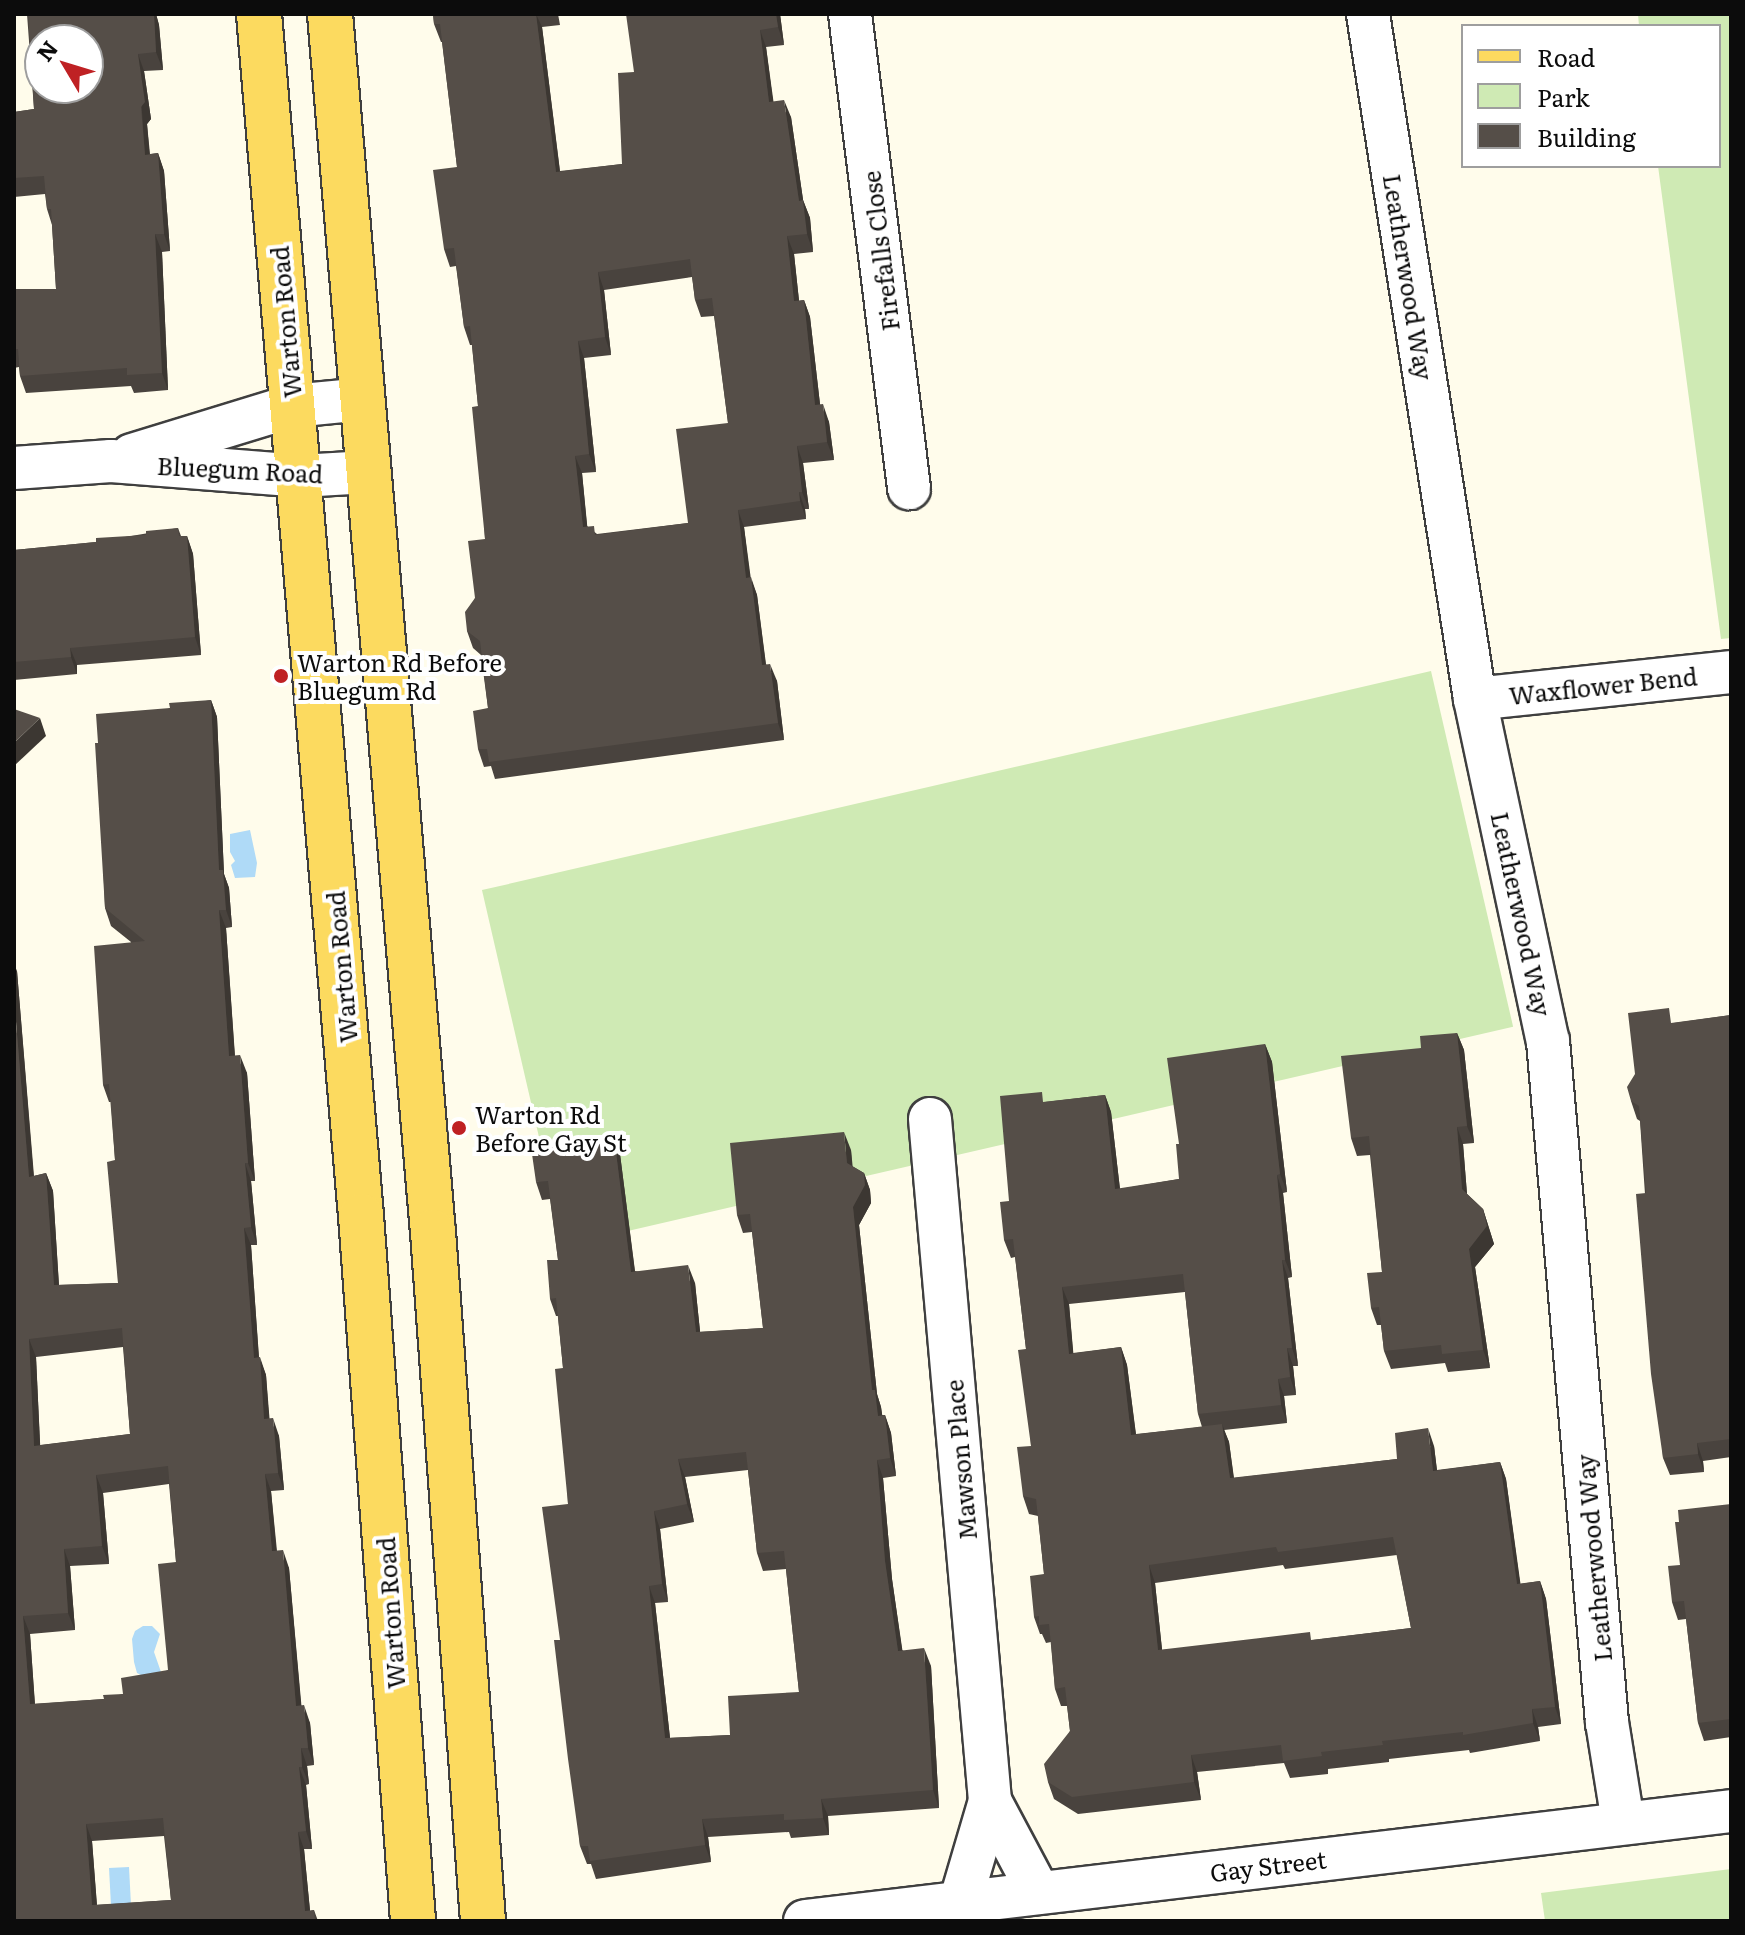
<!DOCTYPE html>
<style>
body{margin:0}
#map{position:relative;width:1745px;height:1935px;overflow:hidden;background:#fffceb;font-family:Literata,serif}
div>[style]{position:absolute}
.green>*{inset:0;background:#cfeab4;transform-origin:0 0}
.water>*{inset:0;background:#afdaf7;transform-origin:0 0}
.roads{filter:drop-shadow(2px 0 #3f3f3f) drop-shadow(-2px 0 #3f3f3f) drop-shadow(0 2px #3f3f3f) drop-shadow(0 -2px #3f3f3f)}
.minor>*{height:42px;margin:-21px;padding:0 21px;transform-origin:21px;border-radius:21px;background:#fff}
.major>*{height:44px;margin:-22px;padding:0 22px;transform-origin:22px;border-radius:22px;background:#fcda5f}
.wall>*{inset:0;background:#49433e}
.shaded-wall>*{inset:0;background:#3c3732}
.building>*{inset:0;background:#554e48}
.dots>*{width:22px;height:22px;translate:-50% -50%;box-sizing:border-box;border:4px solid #fff;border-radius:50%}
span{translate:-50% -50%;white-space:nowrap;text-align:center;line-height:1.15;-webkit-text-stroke:8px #fff;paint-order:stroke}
.street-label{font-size:24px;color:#0c0c0c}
.poi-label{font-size:24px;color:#0c0c0c}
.left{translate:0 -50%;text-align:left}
.frame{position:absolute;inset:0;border:16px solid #0c0c0c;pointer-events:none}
.legend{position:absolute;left:1461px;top:24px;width:260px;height:144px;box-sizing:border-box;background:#fff;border:2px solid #9e9e9e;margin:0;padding:10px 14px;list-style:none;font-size:24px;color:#0c0c0c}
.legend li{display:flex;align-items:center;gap:16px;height:40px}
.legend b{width:40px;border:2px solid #9e9e9e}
.north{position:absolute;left:24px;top:24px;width:80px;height:80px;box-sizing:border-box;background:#fff;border:2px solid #9e9e9e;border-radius:50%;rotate:308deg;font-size:22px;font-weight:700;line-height:32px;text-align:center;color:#0c0c0c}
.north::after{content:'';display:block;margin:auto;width:28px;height:36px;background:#bf2124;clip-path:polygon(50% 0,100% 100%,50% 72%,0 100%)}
</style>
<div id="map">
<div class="green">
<i style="clip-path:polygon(1638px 14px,1731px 14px,1731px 638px,1721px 639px,1658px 166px,1719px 166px,1719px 26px,1639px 26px)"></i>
<i style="left:1431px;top:671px;width:365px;height:974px;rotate:77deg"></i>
<i style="clip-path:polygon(1731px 1869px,1731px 1921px,1545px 1921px,1541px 1893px)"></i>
</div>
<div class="water">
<i style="clip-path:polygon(250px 830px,257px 863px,255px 877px,235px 878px,231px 865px,235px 861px,230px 852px,230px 834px)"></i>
<i style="clip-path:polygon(143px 1626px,152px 1626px,160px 1634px,154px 1652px,161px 1672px,149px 1679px,137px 1673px,134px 1662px,132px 1639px,135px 1631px)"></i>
<i style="left:129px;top:1867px;width:44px;height:20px;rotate:87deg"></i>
</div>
<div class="roads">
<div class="minor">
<i style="left:850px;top:14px;width:478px;rotate:82.9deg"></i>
<i style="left:1368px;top:14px;width:693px;rotate:81.12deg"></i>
<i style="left:1475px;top:699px;width:350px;rotate:78deg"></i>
<i style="left:1548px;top:1041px;width:684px;rotate:85.05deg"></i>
<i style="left:1607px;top:1722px;width:101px;rotate:80.9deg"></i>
<i style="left:132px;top:455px;width:167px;rotate:-17deg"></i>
<i style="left:292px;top:406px;width:71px;rotate:-5.6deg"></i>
<i style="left:14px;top:468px;width:97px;rotate:-4.1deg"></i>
<i style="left:111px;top:461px;width:190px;rotate:4.5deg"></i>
<i style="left:300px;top:476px;width:68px;rotate:-3.4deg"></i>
<i style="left:1475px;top:699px;width:257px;rotate:-6deg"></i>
<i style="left:930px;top:1119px;width:685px;rotate:84.97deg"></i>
<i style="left:990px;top:1801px;width:106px;rotate:106.4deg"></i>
<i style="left:990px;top:1801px;width:104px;rotate:62deg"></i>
<i style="left:805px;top:1921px;width:933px;rotate:-6.77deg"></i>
</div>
<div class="major">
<i style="left:259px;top:14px;width:1206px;rotate:85.15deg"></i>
<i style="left:361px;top:1216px;width:707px;rotate:85.78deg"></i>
<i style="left:330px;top:14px;width:1222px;rotate:85.17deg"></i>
<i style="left:433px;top:1232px;width:691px;rotate:85.85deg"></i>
</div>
</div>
<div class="wall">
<i style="clip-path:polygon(27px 14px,156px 14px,159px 25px,163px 70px,144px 71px,151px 119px,147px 124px,150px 154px,158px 153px,164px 171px,170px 251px,162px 252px,168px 390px,134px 393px,131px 386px,26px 393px,20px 376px,19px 367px,14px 368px,14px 289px,56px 289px,52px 225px,47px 209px,45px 194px,14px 197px,14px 112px,34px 109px)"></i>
<i style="clip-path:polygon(evenodd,433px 14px,558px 14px,560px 25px,542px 27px,560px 171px,622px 164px,634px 72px,780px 14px,784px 45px,766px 47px,773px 102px,791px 117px,803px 200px,810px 218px,813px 252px,794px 254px,799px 301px,804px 300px,810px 317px,820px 404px,829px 422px,834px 460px,803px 463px,809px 509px,805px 509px,806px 519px,744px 527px,750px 577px,757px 595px,766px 664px,777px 681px,784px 740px,495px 779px,491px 766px,484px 767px,478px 749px,488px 708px,481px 655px,473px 648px,467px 631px,475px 598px,485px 539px,478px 406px,472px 345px,470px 345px,464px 327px,456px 266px,450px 267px,444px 249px,457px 167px,442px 42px,441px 42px,434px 24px,433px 14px,692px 277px,695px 300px,701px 317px,714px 316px,728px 423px,688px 523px,597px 534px,587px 526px,582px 473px,596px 472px,584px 358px,611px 355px,604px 290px,692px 277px)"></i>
<i style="clip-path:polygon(178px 528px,181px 536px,187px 536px,193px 554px,201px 655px,77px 665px,77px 674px,14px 680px,14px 550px,96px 542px)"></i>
<i style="clip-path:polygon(evenodd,211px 700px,217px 717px,224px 874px,229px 888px,232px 927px,226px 928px,235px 1056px,247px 1073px,255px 1181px,251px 1181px,257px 1245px,251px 1245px,259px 1357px,266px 1375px,269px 1419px,279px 1436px,284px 1490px,271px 1491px,277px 1551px,289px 1568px,301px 1705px,310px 1723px,314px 1765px,307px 1766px,309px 1784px,306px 1785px,312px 1849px,304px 1849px,310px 1911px,314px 1910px,318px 1921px,14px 1921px,17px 971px,34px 1176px,46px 1173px,53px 1191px,59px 1285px,118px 1283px,115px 1160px,111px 1102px,109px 1102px,103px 1085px,131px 942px,111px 926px,105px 908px,98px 743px,170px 708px,211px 700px,123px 1347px,130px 1434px,40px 1445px,36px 1357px,123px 1347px,211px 700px,169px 1484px,176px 1562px,168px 1670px,123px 1694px,104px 1699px,35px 1704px,30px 1634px,75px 1630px,70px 1566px,109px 1564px,103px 1493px,169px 1484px,211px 700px,164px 1836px,171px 1900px,97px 1905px,92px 1841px,164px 1836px)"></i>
<i style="clip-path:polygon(1731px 1015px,1731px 1457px,1703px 1461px,1704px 1472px,1670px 1475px,1663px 1458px,1640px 1121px,1637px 1119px,1631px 1101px,1674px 1023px)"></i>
<i style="clip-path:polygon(1457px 1033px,1464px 1050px,1474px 1143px,1463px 1144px,1467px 1194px,1483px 1209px,1494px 1244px,1475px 1267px,1490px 1368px,1448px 1372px,1445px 1363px,1391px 1369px,1384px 1351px,1381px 1325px,1377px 1325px,1371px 1308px,1382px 1272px,1370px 1155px,1357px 1156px,1351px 1138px,1421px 1048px)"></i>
<i style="clip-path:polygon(evenodd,1265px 1044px,1272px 1062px,1287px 1192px,1283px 1193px,1292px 1277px,1288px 1278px,1298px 1366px,1293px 1366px,1296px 1395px,1284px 1396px,1287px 1423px,1224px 1430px,1229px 1442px,1234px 1478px,1397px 1459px,1434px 1446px,1437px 1470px,1500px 1462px,1506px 1479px,1520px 1584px,1540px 1581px,1546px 1599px,1561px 1724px,1538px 1727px,1540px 1741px,1470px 1753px,1469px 1750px,1389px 1759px,1389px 1762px,1328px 1769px,1328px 1774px,1290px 1778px,1284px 1763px,1197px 1772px,1201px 1800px,1078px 1814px,1054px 1799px,1048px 1782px,1070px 1731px,1067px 1706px,1061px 1706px,1055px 1689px,1051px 1642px,1046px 1643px,1042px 1634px,1040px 1634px,1034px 1617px,1044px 1574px,1038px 1516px,1029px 1514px,1023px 1496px,1031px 1446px,1026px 1349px,1015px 1257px,1011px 1258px,1004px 1240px,1009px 1201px,1045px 1102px,1105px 1095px,1111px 1112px,1120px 1189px,1179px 1179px,1179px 1144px,1265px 1044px,1185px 1292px,1198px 1414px,1202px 1427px,1136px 1434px,1127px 1365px,1121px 1347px,1073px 1353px,1069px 1304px,1185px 1292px,1265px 1044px,1397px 1555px,1411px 1628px,1313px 1640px,1162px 1650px,1155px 1583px,1283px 1565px,1285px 1569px,1397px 1555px)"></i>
<i style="clip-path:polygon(evenodd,851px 1150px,852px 1166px,864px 1173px,870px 1190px,871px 1203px,859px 1225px,877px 1394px,881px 1407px,882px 1415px,885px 1415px,891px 1433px,896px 1476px,883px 1478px,892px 1579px,902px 1650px,931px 1666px,939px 1808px,828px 1816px,829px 1835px,791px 1838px,789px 1832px,708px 1837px,711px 1862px,596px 1879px,591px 1864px,587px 1864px,580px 1846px,560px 1640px,568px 1504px,563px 1368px,558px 1316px,556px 1316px,550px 1299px,558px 1260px,550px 1199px,542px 1200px,536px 1182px,620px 1154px,635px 1271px,695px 1283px,700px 1332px,763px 1328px,752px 1232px,743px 1233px,737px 1215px,851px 1150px,748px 1470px,757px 1553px,763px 1571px,786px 1569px,799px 1692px,730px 1735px,670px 1738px,655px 1603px,668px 1602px,660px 1529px,694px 1522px,685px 1477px,748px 1470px)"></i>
<i style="clip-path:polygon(1731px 1504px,1731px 1737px,1704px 1741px,1698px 1723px,1686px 1619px,1678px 1620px,1672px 1602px,1680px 1565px)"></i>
</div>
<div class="shaded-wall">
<i style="clip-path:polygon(154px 14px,156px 14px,159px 25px,163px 70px,156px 52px)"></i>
<i style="clip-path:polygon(536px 14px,542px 27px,562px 189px,556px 172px)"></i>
<i style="clip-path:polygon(776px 14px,780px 14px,784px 45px,778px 27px)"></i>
<i style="clip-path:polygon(760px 30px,766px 47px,776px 120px,769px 102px)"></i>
<i style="clip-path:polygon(138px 54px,144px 71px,151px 119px,147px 124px,151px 172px,145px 155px)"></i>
<i style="clip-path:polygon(784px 100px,791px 117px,805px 213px,803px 200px,810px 218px,813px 252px,807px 234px,799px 201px)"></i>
<i style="clip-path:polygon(158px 153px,164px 171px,170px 251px,164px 234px)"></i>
<i style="clip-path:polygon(155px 234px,162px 252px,168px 390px,162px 373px)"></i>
<i style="clip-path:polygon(787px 236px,794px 254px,801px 319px,794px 301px)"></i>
<i style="clip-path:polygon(598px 272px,604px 290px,611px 355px,605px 337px)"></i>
<i style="clip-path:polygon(804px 300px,810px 317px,822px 422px,815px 405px)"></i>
<i style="clip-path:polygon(578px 341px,584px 358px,596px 472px,589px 454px)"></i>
<i style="clip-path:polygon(823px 404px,829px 422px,834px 460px,827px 442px)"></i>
<i style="clip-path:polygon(797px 446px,803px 463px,809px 509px,802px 492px)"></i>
<i style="clip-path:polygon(575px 456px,582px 473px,589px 544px,583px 527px)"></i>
<i style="clip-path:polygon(799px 492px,805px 509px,806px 519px,800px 501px)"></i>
<i style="clip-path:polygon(738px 510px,744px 527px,753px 595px,746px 578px)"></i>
<i style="clip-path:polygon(187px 536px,193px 554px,201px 655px,195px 637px)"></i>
<i style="clip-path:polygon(751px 577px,757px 595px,768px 683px,762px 665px)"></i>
<i style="clip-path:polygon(70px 648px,77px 665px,77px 674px,71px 657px)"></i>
<i style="clip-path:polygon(770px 664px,777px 681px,784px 740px,778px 723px)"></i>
<i style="clip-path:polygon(211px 700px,217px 717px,224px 874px,229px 888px,232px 927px,226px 910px,219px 870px)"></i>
<i style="clip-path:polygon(40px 718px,46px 736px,14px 766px,14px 743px)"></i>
<i style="clip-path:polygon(219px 910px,226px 928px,236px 1074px,229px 1056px)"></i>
<i style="clip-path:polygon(14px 964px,17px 971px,35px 1194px,29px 1177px,14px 998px)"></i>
<i style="clip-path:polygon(1457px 1033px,1464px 1050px,1474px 1143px,1467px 1126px)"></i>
<i style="clip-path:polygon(1265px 1044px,1272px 1062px,1287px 1192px,1280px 1174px)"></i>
<i style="clip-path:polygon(240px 1055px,247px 1073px,255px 1181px,248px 1163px)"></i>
<i style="clip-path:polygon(1105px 1095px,1111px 1112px,1122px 1207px,1115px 1189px)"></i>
<i style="clip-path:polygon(1457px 1127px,1463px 1144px,1468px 1207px,1462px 1189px)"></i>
<i style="clip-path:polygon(844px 1132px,851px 1150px,854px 1180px,847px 1163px)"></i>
<i style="clip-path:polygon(614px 1136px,620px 1154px,637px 1289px,631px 1272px)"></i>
<i style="clip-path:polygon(245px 1163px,251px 1181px,257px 1245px,251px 1227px)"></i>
<i style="clip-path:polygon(46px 1173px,53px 1191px,60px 1303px,54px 1285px)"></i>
<i style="clip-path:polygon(864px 1173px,870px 1190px,871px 1203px,859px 1225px,877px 1394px,881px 1407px,885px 1433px,878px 1416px,872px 1390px,853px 1207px)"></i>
<i style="clip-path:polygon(1277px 1175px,1283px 1193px,1292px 1277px,1285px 1260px)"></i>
<i style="clip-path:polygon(1483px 1209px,1494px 1244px,1475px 1267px,1490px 1368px,1483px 1350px,1469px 1249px)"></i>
<i style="clip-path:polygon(244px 1228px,251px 1245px,260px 1375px,254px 1358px)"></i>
<i style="clip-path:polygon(1282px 1260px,1288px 1278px,1298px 1366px,1292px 1348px)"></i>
<i style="clip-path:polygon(688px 1265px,695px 1283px,702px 1350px,696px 1332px)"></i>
<i style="clip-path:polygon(1062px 1287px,1069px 1304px,1075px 1372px,1069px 1354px)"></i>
<i style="clip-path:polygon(29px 1339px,36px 1357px,41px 1463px,34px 1446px)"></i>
<i style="clip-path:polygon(1121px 1347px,1127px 1365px,1138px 1452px,1131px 1435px)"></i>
<i style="clip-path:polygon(1287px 1348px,1293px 1366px,1296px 1395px,1290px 1377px)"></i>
<i style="clip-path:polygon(260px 1357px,266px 1375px,271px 1437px,264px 1419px)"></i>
<i style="clip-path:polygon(1278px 1379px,1284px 1396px,1287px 1423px,1281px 1405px)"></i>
<i style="clip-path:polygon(885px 1415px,891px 1433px,896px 1476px,890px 1458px)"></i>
<i style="clip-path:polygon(273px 1418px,279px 1436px,284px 1490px,278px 1473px)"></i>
<i style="clip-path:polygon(1222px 1424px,1229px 1442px,1236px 1496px,1230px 1478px)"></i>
<i style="clip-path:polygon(1428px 1428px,1434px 1446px,1439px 1488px,1433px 1471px)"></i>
<i style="clip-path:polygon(1697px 1443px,1703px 1461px,1704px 1472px,1698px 1454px)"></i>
<i style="clip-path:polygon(678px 1459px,685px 1477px,694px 1522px,687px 1504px)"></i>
<i style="clip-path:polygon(877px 1460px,883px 1478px,892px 1579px,905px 1668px,898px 1651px,885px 1561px)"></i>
<i style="clip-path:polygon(1500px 1462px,1506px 1479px,1523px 1602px,1517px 1584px)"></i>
<i style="clip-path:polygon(265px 1474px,271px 1491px,278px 1569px,272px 1551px)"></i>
<i style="clip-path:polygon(96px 1475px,103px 1493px,109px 1564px,102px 1546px)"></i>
<i style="clip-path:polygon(654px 1511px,660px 1529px,668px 1602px,662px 1584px)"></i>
<i style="clip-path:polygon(64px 1549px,70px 1566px,75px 1630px,68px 1613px)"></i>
<i style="clip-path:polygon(283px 1550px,289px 1568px,303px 1723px,296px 1706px)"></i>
<i style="clip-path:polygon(1149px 1565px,1155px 1583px,1164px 1668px,1158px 1650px)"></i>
<i style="clip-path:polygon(1540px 1581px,1546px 1599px,1561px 1724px,1555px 1707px)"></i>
<i style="clip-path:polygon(649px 1586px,655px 1603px,672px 1756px,665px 1738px)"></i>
<i style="clip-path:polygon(23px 1616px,30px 1634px,36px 1722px,30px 1704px)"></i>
<i style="clip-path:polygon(924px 1648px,931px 1666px,939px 1808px,933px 1790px)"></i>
<i style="clip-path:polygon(304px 1705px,310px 1723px,314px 1765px,308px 1748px)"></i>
<i style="clip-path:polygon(1532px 1709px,1538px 1727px,1540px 1741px,1533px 1723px)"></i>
<i style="clip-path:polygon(301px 1748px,307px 1766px,309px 1784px,302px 1767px)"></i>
<i style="clip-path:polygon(1191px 1755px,1197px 1772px,1201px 1800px,1194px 1782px)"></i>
<i style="clip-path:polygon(299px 1767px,306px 1785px,312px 1849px,306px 1831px)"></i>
<i style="clip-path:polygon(821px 1799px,828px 1816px,829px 1835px,823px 1818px)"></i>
<i style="clip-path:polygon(702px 1819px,708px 1837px,711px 1862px,705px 1845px)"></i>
<i style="clip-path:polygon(86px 1824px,92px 1841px,98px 1921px,92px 1905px)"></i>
<i style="clip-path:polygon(298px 1832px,304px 1849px,311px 1921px,305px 1911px)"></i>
</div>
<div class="building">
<i style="clip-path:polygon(evenodd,28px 14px,154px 14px,156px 52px,138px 54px,145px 102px,141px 107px,145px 155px,158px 153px,164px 234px,155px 234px,162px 373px,127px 375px,127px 368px,20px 376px,18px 349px,14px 349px,14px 289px,56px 289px,51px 209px,47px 209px,44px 176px,14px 178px,14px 112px,34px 109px,28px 14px,40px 40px,88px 40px,88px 88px,40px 88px,40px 40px)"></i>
<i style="clip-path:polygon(evenodd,433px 14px,536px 14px,556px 172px,622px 164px,618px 73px,634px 72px,626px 14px,776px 14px,778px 27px,760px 30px,769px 102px,784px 100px,799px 201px,803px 200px,807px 234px,787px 236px,794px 301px,804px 300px,815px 405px,823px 404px,827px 442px,797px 446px,802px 492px,799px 492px,800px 501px,738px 510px,746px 578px,751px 577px,762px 665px,770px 664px,778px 723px,489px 762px,487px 749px,478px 749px,473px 711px,488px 708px,480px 641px,467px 631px,465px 612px,475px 598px,468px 541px,485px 539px,472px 407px,478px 406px,470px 326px,464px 327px,454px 248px,444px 249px,433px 170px,457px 167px,440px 24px,434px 24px,433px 14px,690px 259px,695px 300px,712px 298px,728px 423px,676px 429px,688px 523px,595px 535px,594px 526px,583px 527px,575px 456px,589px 454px,578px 341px,605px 337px,598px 272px,690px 259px)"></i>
<i style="clip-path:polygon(178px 528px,179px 536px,187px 536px,195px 637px,70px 648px,71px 657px,14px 662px,14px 550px,96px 542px,96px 538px,146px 535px,146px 531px)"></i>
<i style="clip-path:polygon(evenodd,211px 700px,219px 870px,223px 870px,226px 910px,219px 910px,229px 1056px,240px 1055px,248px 1163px,245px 1163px,251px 1227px,244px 1228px,254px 1358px,260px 1357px,264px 1419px,273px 1418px,278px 1473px,265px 1474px,272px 1551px,283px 1550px,296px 1706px,304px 1705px,308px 1748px,301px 1748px,302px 1767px,299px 1767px,306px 1831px,298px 1832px,305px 1911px,314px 1910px,315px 1921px,14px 1921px,14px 998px,29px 1177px,46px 1173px,54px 1285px,118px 1283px,107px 1162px,115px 1160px,109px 1084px,103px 1085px,94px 946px,145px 941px,105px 908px,95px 743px,98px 743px,96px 714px,170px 708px,169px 703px,211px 700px,122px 1328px,130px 1434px,34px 1446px,29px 1339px,122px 1328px,211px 700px,168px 1466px,176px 1562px,158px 1564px,168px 1670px,121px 1678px,123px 1694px,103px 1695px,104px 1699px,30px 1704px,23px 1616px,68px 1613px,64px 1549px,102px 1546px,96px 1475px,168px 1466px,211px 700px,163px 1818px,171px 1900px,92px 1905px,86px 1824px,163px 1818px)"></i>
<i style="clip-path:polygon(14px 709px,40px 718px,14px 743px)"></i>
<i style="clip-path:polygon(1669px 1008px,1671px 1023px,1731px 1015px,1731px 1439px,1697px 1443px,1698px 1454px,1663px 1458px,1651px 1374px,1636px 1194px,1646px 1193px,1639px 1106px,1631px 1101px,1627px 1087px,1635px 1074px,1628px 1013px)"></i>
<i style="clip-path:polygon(1457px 1033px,1467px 1126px,1457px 1127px,1462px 1189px,1483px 1209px,1487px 1226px,1469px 1249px,1483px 1350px,1442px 1354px,1441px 1345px,1384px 1351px,1379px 1307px,1371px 1308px,1367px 1273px,1382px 1272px,1369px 1136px,1351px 1138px,1341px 1056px,1421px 1048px,1420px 1036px)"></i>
<i style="clip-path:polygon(evenodd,1265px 1044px,1280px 1174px,1277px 1175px,1285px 1260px,1282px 1260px,1292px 1348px,1287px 1348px,1290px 1377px,1278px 1379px,1281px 1405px,1198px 1414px,1183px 1274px,1062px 1287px,1069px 1354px,1121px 1347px,1131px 1435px,1222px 1424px,1230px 1478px,1397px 1459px,1395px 1433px,1428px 1428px,1433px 1471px,1500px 1462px,1517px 1584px,1540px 1581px,1555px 1707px,1532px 1709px,1533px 1723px,1463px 1735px,1463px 1732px,1382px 1741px,1383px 1745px,1321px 1752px,1322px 1756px,1283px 1761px,1281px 1745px,1191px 1755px,1194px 1782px,1072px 1797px,1048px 1782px,1044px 1764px,1070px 1731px,1065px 1687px,1055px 1689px,1049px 1624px,1039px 1625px,1039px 1616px,1034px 1617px,1030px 1576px,1044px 1574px,1036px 1499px,1023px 1496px,1017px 1447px,1031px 1446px,1018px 1350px,1026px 1349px,1013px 1239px,1004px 1240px,1000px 1202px,1009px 1201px,1000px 1096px,1042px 1092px,1043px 1102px,1105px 1095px,1115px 1189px,1179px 1179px,1176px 1144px,1179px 1144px,1167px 1058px,1265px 1044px,1393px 1537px,1411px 1628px,1311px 1640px,1310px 1632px,1158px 1650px,1149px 1565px,1276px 1547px,1278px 1552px,1393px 1537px)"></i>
<i style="clip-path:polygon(evenodd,844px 1132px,847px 1163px,864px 1173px,865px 1185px,853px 1207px,872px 1390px,875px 1390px,878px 1416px,885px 1415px,890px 1458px,877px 1460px,885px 1561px,898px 1651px,924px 1648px,933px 1790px,821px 1799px,823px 1818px,784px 1820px,784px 1814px,702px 1819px,705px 1845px,590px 1861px,588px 1846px,580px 1846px,568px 1759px,554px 1640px,560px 1640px,542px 1507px,568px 1504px,555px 1369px,563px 1368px,556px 1298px,550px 1299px,547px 1260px,558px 1260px,548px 1181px,536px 1182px,531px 1147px,614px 1136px,631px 1272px,688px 1265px,696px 1332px,763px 1328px,750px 1214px,737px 1215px,730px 1143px,844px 1132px,746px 1452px,757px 1553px,784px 1551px,799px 1692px,728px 1696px,730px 1735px,665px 1738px,649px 1586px,662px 1584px,654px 1511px,687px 1504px,678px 1459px,746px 1452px)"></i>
<i style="clip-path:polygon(1731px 1504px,1731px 1719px,1698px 1723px,1684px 1601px,1672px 1602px,1668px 1566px,1680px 1565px,1675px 1522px,1679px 1522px,1678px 1510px)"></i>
</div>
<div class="dots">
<i style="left:281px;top:676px;background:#bf2124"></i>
<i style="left:459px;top:1128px;background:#bf2124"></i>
</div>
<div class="street-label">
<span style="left:880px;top:251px;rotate:-97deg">Firefalls Close</span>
<span style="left:1409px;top:277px;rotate:81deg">Leatherwood Way</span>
<span style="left:285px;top:322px;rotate:-95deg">Warton Road</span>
<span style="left:240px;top:469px;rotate:3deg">Bluegum Road</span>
<span style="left:1603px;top:685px;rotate:-6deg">Waxflower Bend</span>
<span style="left:1522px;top:914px;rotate:78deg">Leatherwood Way</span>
<span style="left:341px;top:967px;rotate:-95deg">Warton Road</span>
<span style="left:960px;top:1460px;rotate:-95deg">Mawson Place</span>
<span style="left:1593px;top:1558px;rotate:-95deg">Leatherwood Way</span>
<span style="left:390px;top:1613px;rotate:-94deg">Warton Road</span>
<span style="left:1268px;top:1865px;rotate:-7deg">Gay Street</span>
</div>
<div class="poi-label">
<span class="left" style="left:297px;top:676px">Warton Rd Before<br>Bluegum Rd</span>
<span class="left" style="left:475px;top:1128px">Warton Rd<br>Before Gay St</span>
</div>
<div class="frame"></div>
<ul class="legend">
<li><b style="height:10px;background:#fcda5f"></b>Road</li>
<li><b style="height:22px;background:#cfeab4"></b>Park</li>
<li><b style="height:22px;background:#554e48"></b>Building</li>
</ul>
<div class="north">N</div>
</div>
